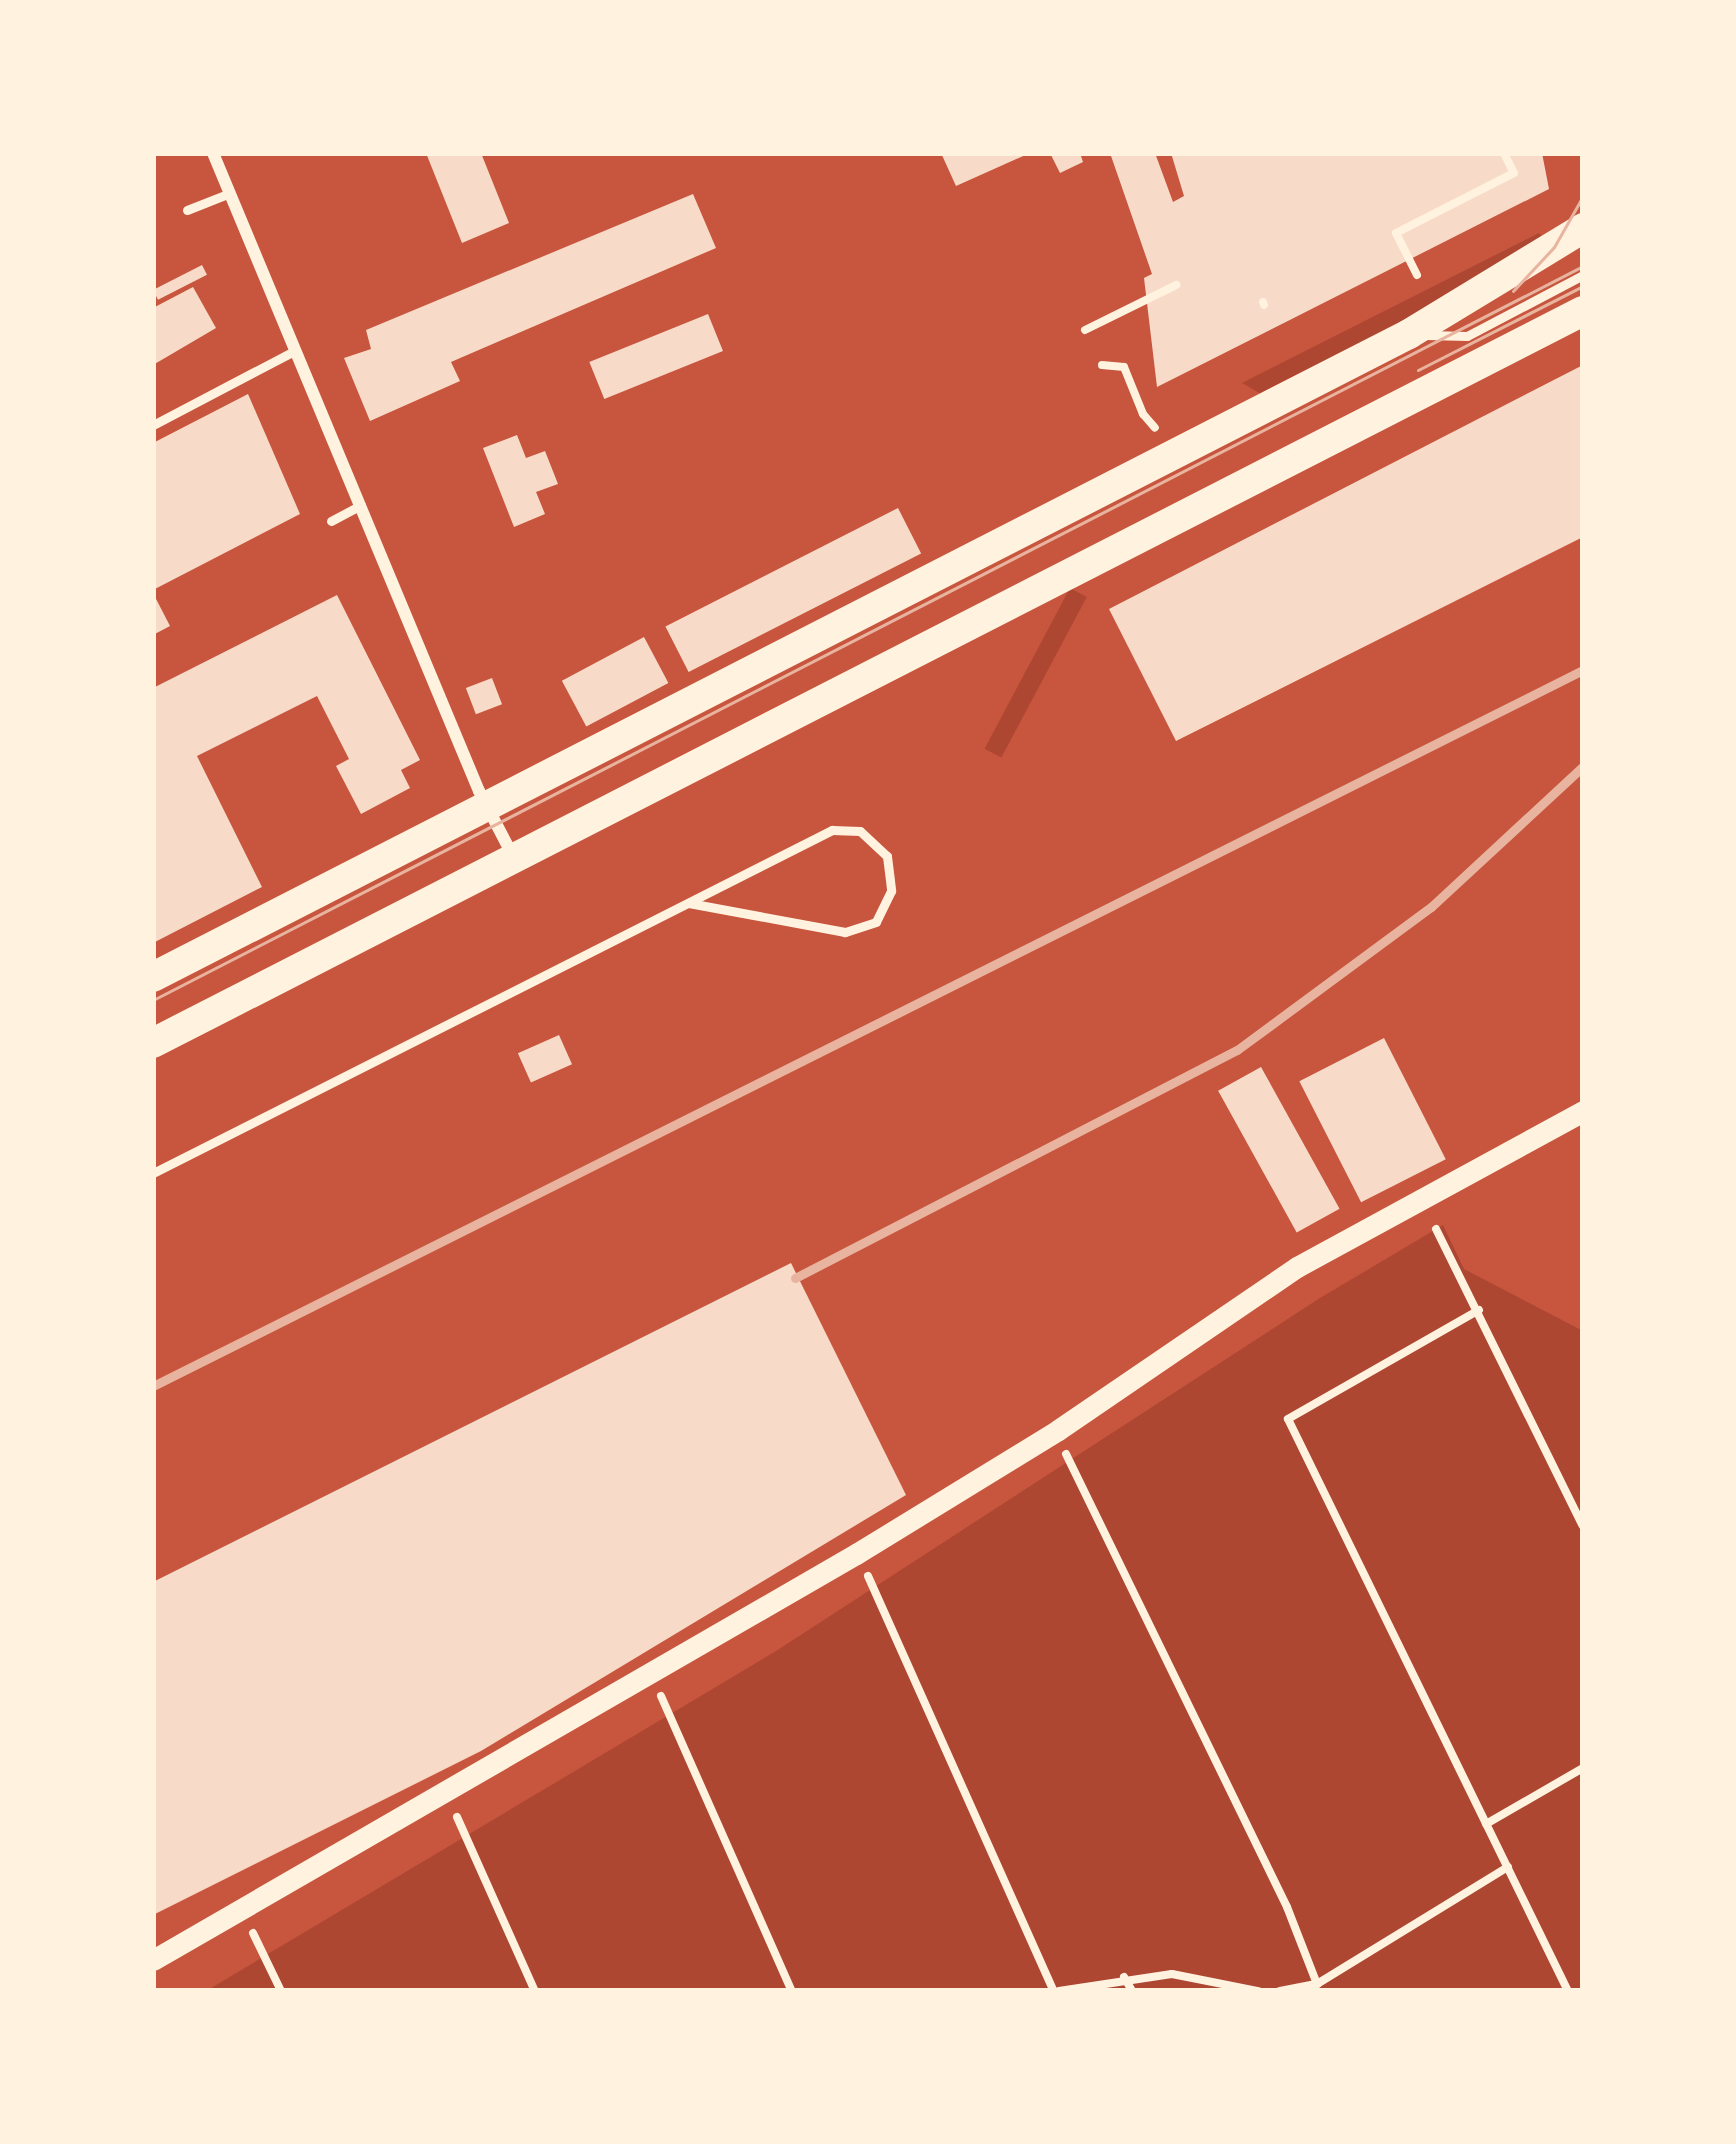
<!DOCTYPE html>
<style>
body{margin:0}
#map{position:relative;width:1736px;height:2144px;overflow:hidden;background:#c8553d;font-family:Bitter,serif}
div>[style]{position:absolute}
.green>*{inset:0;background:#ae4732;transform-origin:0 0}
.building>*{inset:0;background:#f7dbc8;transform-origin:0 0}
.path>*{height:8px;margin:-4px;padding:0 4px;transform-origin:4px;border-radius:4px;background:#fff3e0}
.service>*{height:9px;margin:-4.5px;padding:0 4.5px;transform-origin:4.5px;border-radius:4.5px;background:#fff3e0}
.minor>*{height:12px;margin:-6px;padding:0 6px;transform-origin:6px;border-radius:6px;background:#fff3e0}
.tertiary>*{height:21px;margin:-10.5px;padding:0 10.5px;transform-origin:10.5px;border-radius:10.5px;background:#fff3e0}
.primary>*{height:30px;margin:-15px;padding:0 15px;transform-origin:15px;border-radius:15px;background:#fff3e0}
.tram>*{height:3px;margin:-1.5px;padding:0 1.5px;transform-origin:1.5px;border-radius:1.5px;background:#e9b49f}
.rail>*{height:9px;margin:-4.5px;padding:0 4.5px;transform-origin:4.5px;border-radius:4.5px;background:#e9b49f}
span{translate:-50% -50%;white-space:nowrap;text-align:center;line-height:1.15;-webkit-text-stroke:9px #fff3e0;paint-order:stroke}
.frame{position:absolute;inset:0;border:156px solid #fff3e0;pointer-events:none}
</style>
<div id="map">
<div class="green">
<i style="clip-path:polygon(1539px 233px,1543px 238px,1501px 271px,1263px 395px,1242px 383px)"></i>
<i style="left:1070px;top:588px;width:19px;height:182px;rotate:28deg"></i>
<i style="clip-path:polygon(1443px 1225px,1464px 1269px,1583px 1331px,1583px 1991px,206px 1991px,776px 1651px,1320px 1298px)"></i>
</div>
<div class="building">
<i style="clip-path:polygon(426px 153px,481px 153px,509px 223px,462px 243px)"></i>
<i style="clip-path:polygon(941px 153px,1030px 153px,956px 186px)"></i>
<i style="clip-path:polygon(1050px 153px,1080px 153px,1083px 162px,1060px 173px)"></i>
<i style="clip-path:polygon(1110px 153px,1155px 153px,1173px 202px,1184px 196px,1171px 153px,1542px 153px,1549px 189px,1157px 387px,1144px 278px,1152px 274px)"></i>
<i style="clip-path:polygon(693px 194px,716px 248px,451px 362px,460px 381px,370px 421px,344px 358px,371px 349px,366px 330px)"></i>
<i style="left:202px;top:265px;width:11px;height:55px;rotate:63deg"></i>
<i style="clip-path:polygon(193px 287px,216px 328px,153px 365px,153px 308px)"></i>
<i style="left:708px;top:314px;width:40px;height:128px;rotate:68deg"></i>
<i style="clip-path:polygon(1583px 365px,1583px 537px,1176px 741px,1109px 609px)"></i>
<i style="clip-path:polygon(248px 394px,300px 514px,153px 590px,153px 443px)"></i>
<i style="clip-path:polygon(517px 435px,526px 458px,545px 451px,558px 484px,536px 492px,545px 514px,514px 527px,483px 448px)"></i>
<i style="left:898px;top:508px;width:51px;height:261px;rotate:63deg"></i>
<i style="clip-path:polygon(153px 593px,170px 626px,153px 635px)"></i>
<i style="clip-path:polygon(337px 595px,420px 760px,401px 770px,410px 788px,361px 814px,336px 766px,349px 759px,317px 696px,197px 756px,262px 887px,153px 943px,153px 688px)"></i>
<i style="left:644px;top:637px;width:52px;height:93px;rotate:62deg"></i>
<i style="left:492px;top:678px;width:28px;height:28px;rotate:69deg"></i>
<i style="left:559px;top:1035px;width:32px;height:45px;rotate:66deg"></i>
<i style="left:1384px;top:1038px;width:136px;height:95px;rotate:63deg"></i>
<i style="left:1261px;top:1067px;width:162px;height:49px;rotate:61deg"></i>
<i style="clip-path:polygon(791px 1263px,906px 1495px,481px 1751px,153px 1915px,153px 1582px)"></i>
</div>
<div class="path">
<i style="left:1417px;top:275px;width:47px;rotate:-116.6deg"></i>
<i style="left:1396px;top:233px;width:132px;rotate:-27deg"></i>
<i style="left:1514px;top:173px;width:22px;rotate:-117deg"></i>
<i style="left:1263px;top:302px;width:3px;rotate:72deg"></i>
<i style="left:1085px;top:330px;width:102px;rotate:-26.3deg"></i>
<i style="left:1102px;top:365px;width:22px;rotate:5deg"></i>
<i style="left:1124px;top:367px;width:51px;rotate:68deg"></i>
<i style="left:1143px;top:414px;width:18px;rotate:49deg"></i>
<i style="left:1436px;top:1229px;width:331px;rotate:63.7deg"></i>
<i style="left:1479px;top:1310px;width:220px;rotate:150.3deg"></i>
<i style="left:1288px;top:1419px;width:637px;rotate:63.92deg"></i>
<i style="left:1066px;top:1454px;width:504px;rotate:63.99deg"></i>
<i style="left:1287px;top:1907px;width:83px;rotate:68.7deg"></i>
<i style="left:868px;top:1576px;width:455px;rotate:65.9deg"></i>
<i style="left:661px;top:1696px;width:323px;rotate:66.1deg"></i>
<i style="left:457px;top:1817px;width:191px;rotate:65.9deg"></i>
<i style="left:1486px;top:1824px;width:112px;rotate:-30deg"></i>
<i style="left:253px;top:1933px;width:64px;rotate:64.2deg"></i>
<i style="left:1124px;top:1977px;width:16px;rotate:60deg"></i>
<i style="left:1059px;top:1991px;width:114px;rotate:-8.6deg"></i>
<i style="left:1172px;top:1974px;width:88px;rotate:11.2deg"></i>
<i style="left:1280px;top:1991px;width:38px;rotate:-11deg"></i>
<i style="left:1317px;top:1984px;width:224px;rotate:-31.5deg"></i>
</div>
<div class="service">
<i style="left:187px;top:210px;width:46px;rotate:-21.6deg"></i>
<i style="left:1426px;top:335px;width:41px;rotate:1.4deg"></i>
<i style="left:1467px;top:336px;width:131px;rotate:-27.7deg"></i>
<i style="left:153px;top:425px;width:161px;rotate:-27.7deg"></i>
<i style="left:331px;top:521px;width:34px;rotate:-28deg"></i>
<i style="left:153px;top:1173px;width:761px;rotate:-26.8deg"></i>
<i style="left:832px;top:830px;width:28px;rotate:2deg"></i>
<i style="left:860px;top:831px;width:37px;rotate:43deg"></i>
<i style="left:887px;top:856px;width:35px;rotate:83deg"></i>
<i style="left:891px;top:891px;width:34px;rotate:116deg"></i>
<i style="left:876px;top:922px;width:33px;rotate:162deg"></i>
<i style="left:845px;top:932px;width:159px;rotate:-169.5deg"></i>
</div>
<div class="minor">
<i style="left:213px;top:153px;width:691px;rotate:67.37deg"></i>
<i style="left:479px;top:791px;width:76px;rotate:62.4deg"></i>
</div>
<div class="tertiary">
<i style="left:153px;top:1960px;width:812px;rotate:-30.01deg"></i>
<i style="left:856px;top:1554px;width:237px;rotate:-31.5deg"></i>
<i style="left:1058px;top:1430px;width:289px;rotate:-34.3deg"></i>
<i style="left:1297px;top:1267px;width:326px;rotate:-28.6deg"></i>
</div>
<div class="primary">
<i style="left:153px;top:977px;width:1411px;rotate:-27.11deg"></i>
<i style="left:1409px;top:334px;width:204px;rotate:-31.3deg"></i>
<i style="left:153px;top:1043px;width:1606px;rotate:-27.11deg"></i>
</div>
<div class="tram">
<i style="left:1513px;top:291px;width:60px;rotate:-47deg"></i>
<i style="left:1554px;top:247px;width:59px;rotate:-60.4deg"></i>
<i style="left:1418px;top:370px;width:181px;rotate:-27deg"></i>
<i style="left:153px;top:1000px;width:1607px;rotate:-27.17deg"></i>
</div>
<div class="rail">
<i style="left:795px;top:1278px;width:497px;rotate:-27.3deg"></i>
<i style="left:1237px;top:1050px;width:241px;rotate:-36.4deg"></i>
<i style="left:1431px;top:907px;width:207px;rotate:-42.8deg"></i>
<i style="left:153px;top:1386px;width:1599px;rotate:-26.6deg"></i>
</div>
<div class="frame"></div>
</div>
